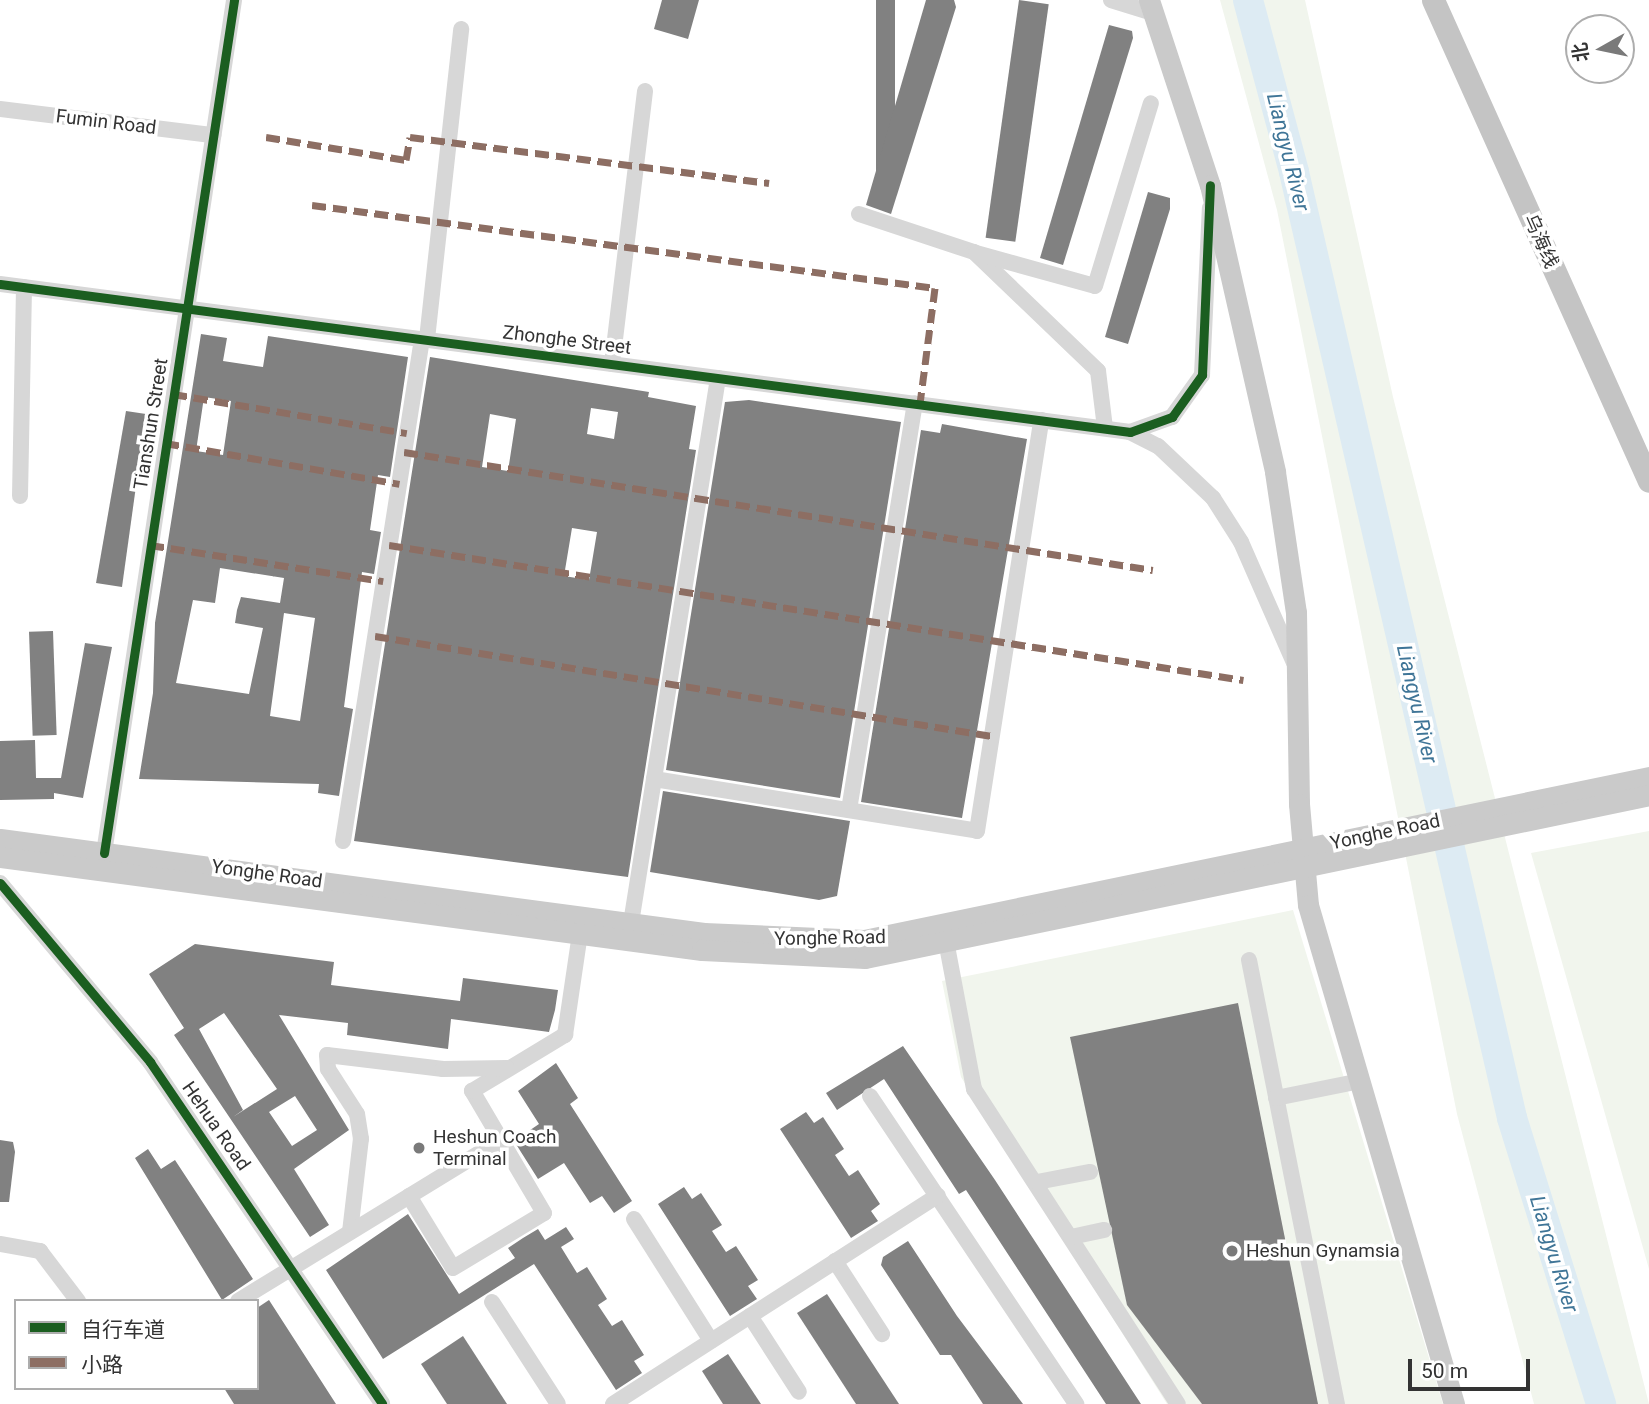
<!DOCTYPE html>
<meta charset="utf-8">
<style>
body{margin:0}
#map{position:relative;width:1649px;height:1404px;overflow:hidden;background:#fff;font-family:Roboto,"Noto Sans SC",sans-serif}
div>[style]{position:absolute}
.green>*{inset:0;background:#f1f5ed}
.river>*{height:30px;margin:-15px;padding:0 15px;transform-origin:15px;border-radius:15px;background:#ddebf3}
.building>*{inset:0;background:#818181;transform-origin:0 0}
.minor>*{height:16px;margin:-8px;padding:0 8px;transform-origin:8px;border-radius:8px;background:#d7d7d7}
.major>*{height:21px;margin:-10.5px;padding:0 10.5px;transform-origin:10.5px;border-radius:10.5px;background:#cacaca}
.highway>*{height:23px;margin:-11.5px;padding:0 11.5px;transform-origin:11.5px;border-radius:11.5px;background:#c4c4c4}
.quiet>*{height:7px;margin-top:-3.5px;transform-origin:0;background:repeating-linear-gradient(90deg,#8d6e63 0 14px,transparent 0 21px)}
.cycleway>*{height:9px;margin:-4.5px;padding:0 4.5px;transform-origin:4.5px;border-radius:4.5px;background:#1b5e20}
.dots>*{width:19px;height:19px;translate:-50% -50%;box-sizing:border-box;border:4px solid #fff;border-radius:50%}
span{translate:-50% -50%;white-space:nowrap;text-align:center;line-height:1.15;-webkit-text-stroke:7px #fff;paint-order:stroke}
.street-label{font-size:19px;color:#333}
.poi-label{font-size:19px;color:#333}
.left{translate:0 -50%;text-align:left}
.water-label{font-size:21px;color:#3f7597;font-style:italic}
.legend{position:absolute;left:14px;top:1299px;width:245px;height:91px;box-sizing:border-box;background:#fff;border:2px solid #adadad;margin:0;padding:9px 12px;list-style:none;font-size:21px;color:#333}
.legend li{display:flex;align-items:center;gap:14px;height:35px}
.legend b{width:35px;border:2px solid #adadad}
.north{position:absolute;left:1565px;top:14px;width:70px;height:70px;box-sizing:border-box;background:#fff;border:2px solid #adadad;border-radius:50%;rotate:261deg;font-size:19px;font-weight:700;line-height:28px;text-align:center;color:#333}
.north::after{content:'';display:block;margin:auto;width:24px;height:32px;background:#7a7a7a;clip-path:polygon(50% 0,100% 100%,50% 72%,0 100%)}
.scale{position:absolute;left:1408px;top:1359px;width:122px;height:32px;box-sizing:border-box;border:4px solid #333;border-top:0;padding-left:9px;font-size:21px;line-height:24px;white-space:nowrap;color:#333;-webkit-text-stroke:5px #fff;paint-order:stroke}
</style>
<div id="map">
<div class="green">
<i style="clip-path:polygon(1220px 0,1305px 0,1393px 397px,1649px 1404px,1534px 1404px,1457px 1114px,1277px 210px)"></i>
<i style="clip-path:polygon(1649px 831px,1649px 1269px,1531px 853px)"></i>
<i style="clip-path:polygon(1293px 910px,1443px 1404px,1167px 1404px,961px 1077px,942px 981px)"></i>
</div>
<div class="river">
<i style="left:1248px;top:0;width:178px;rotate:75deg"></i>
<i style="left:1294px;top:172px;width:971px;rotate:77.02deg"></i>
<i style="left:1512px;top:1118px;width:300px;rotate:72.7deg"></i>
</div>
<div class="building">
<i style="clip-path:polygon(662px 0,699px 0,688px 39px,654px 29px)"></i>
<i style="left:876px;top:0;width:19px;height:179px"></i>
<i style="clip-path:polygon(926px 0,954px 0,956px 7px,891px 214px,866px 205px)"></i>
<i style="left:1019px;top:0;width:30px;height:240px;rotate:8deg"></i>
<i style="clip-path:polygon(1109px 25px,1132px 31px,1133px 38px,1063px 265px,1040px 258px)"></i>
<i style="clip-path:polygon(1148px 192px,1170px 198px,1170px 209px,1128px 344px,1105px 337px)"></i>
<i style="clip-path:polygon(evenodd,201px 334px,227px 338px,223px 361px,263px 367px,268px 336px,408px 357px,390px 477px,378px 475px,370px 530px,381px 532px,374px 574px,362px 572px,344px 707px,353px 709px,339px 796px,318px 793px,319px 784px,139px 779px,153px 693px,155px 623px,201px 334px,204px 397px,231px 401px,223px 455px,196px 451px,204px 397px,201px 334px,220px 568px,284px 578px,280px 603px,241px 597px,237px 610px,235px 623px,263px 628px,249px 694px,176px 683px,193px 600px,215px 603px,220px 568px,201px 334px,284px 613px,315px 618px,300px 721px,270px 716px,284px 613px)"></i>
<i style="clip-path:polygon(evenodd,430px 357px,649px 392px,648px 397px,696px 406px,689px 449px,696px 450px,628px 877px,354px 841px,430px 357px,591px 408px,618px 412px,614px 439px,587px 434px,591px 408px,430px 357px,490px 414px,516px 419px,508px 471px,482px 467px,490px 414px,430px 357px,572px 528px,597px 532px,589px 580px,564px 576px,572px 528px)"></i>
<i style="clip-path:polygon(749px 400px,901px 422px,840px 798px,666px 770px,725px 402px)"></i>
<i style="clip-path:polygon(126px 411px,146px 414px,122px 587px,96px 583px)"></i>
<i style="clip-path:polygon(942px 424px,1027px 439px,962px 818px,861px 802px,921px 430px,940px 433px)"></i>
<i style="left:53px;top:631px;width:104px;height:24px;rotate:88deg"></i>
<i style="clip-path:polygon(85px 643px,112px 647px,83px 798px,54px 793px,54px 799px,0 800px,0 741px,35px 740px,36px 778px,61px 778px)"></i>
<i style="clip-path:polygon(663px 791px,850px 821px,837px 896px,819px 900px,650px 872px)"></i>
<i style="clip-path:polygon(evenodd,195px 944px,334px 962px,331px 985px,460px 1001px,463px 978px,558px 990px,555px 1010px,549px 1032px,451px 1019px,448px 1049px,347px 1035px,348px 1023px,279px 1015px,349px 1130px,294px 1169px,329px 1225px,310px 1237px,174px 1035px,184px 1028px,149px 974px,195px 944px,224px 1013px,277px 1089px,233px 1117px,243px 1110px,199px 1029px,224px 1013px,195px 944px,295px 1096px,317px 1130px,292px 1146px,269px 1112px,295px 1096px)"></i>
<i style="clip-path:polygon(1238px 1003px,1318px 1404px,1202px 1404px,1127px 1305px,1070px 1037px)"></i>
<i style="clip-path:polygon(903px 1046px,995px 1180px,1141px 1404px,1106px 1404px,966px 1190px,959px 1194px,884px 1079px,837px 1110px,826px 1093px)"></i>
<i style="clip-path:polygon(556px 1063px,578px 1098px,570px 1104px,632px 1201px,614px 1213px,602px 1196px,590px 1203px,564px 1163px,538px 1179px,514px 1141px,539px 1124px,518px 1091px)"></i>
<i style="clip-path:polygon(806px 1112px,814px 1123px,823px 1117px,844px 1149px,835px 1155px,849px 1176px,858px 1170px,880px 1204px,871px 1211px,878px 1221px,851px 1238px,780px 1129px)"></i>
<i style="clip-path:polygon(0 1140px,13px 1142px,15px 1152px,9px 1202px,0 1202px)"></i>
<i style="clip-path:polygon(148px 1149px,161px 1169px,175px 1160px,253px 1279px,222px 1300px,135px 1158px)"></i>
<i style="clip-path:polygon(684px 1187px,692px 1199px,701px 1193px,722px 1225px,712px 1231px,726px 1252px,736px 1246px,758px 1280px,748px 1286px,757px 1299px,730px 1316px,658px 1204px)"></i>
<i style="clip-path:polygon(408px 1214px,459px 1294px,515px 1258px,508px 1248px,523px 1238px,538px 1229px,545px 1240px,566px 1227px,574px 1239px,561px 1247px,577px 1273px,587px 1267px,607px 1299px,598px 1305px,612px 1326px,622px 1320px,644px 1355px,634px 1361px,642px 1373px,616px 1390px,534px 1264px,383px 1359px,326px 1270px)"></i>
<i style="clip-path:polygon(908px 1241px,957px 1316px,1023px 1404px,983px 1404px,951px 1355px,940px 1355px,881px 1265px,883px 1257px)"></i>
<i style="clip-path:polygon(827px 1294px,899px 1404px,856px 1404px,797px 1313px)"></i>
<i style="clip-path:polygon(269px 1300px,336px 1404px,234px 1404px,224px 1388px,257px 1388px,257px 1308px)"></i>
<i style="clip-path:polygon(463px 1336px,507px 1404px,447px 1404px,421px 1364px)"></i>
<i style="clip-path:polygon(728px 1354px,761px 1404px,723px 1404px,702px 1371px)"></i>
</div>
<div class="minor">
<i style="left:1111px;top:0;width:44px;rotate:17.2deg"></i>
<i style="left:0;top:109px;width:215px;rotate:7deg"></i>
<i style="left:859px;top:214px;width:121px;rotate:18.3deg"></i>
<i style="left:974px;top:252px;width:172px;rotate:43.8deg"></i>
<i style="left:1098px;top:371px;width:57px;rotate:83deg"></i>
<i style="left:976px;top:253px;width:123px;rotate:15.5deg"></i>
<i style="left:1095px;top:286px;width:191px;rotate:-73deg"></i>
<i style="left:0;top:284px;width:1140px;rotate:7.46deg"></i>
<i style="left:1130px;top:432px;width:45px;rotate:-19.7deg"></i>
<i style="left:1172px;top:417px;width:52px;rotate:-54.5deg"></i>
<i style="left:1202px;top:375px;width:167px;rotate:-87.3deg"></i>
<i style="left:427px;top:339px;width:312px;rotate:-83.7deg"></i>
<i style="left:612px;top:364px;width:275px;rotate:-83.1deg"></i>
<i style="left:1130px;top:432px;width:31px;rotate:27deg"></i>
<i style="left:1158px;top:446px;width:76px;rotate:43.4deg"></i>
<i style="left:1213px;top:498px;width:52px;rotate:57.5deg"></i>
<i style="left:1241px;top:542px;width:132px;rotate:66.3deg"></i>
<i style="left:20px;top:496px;width:209px;rotate:-88.9deg"></i>
<i style="left:654px;top:779px;width:327px;rotate:9.1deg"></i>
<i style="left:977px;top:831px;width:416px;rotate:-81.1deg"></i>
<i style="left:849px;top:810px;width:412px;rotate:-80.8deg"></i>
<i style="left:343px;top:841px;width:508px;rotate:-81.06deg"></i>
<i style="left:104px;top:853px;width:863px;rotate:-81.33deg"></i>
<i style="left:0;top:883px;width:234px;rotate:50deg"></i>
<i style="left:150px;top:1062px;width:413px;rotate:55.8deg"></i>
<i style="left:631px;top:923px;width:552px;rotate:-80.93deg"></i>
<i style="left:947px;top:946px;width:146px;rotate:79.3deg"></i>
<i style="left:974px;top:1089px;width:375px;rotate:57.1deg"></i>
<i style="left:1249px;top:960px;width:453px;rotate:78.8deg"></i>
<i style="left:870px;top:1096px;width:371px;rotate:56.2deg"></i>
<i style="left:1276px;top:1098px;width:86px;rotate:-11.4deg"></i>
<i style="left:1037px;top:1182px;width:54px;rotate:-10.7deg"></i>
<i style="left:409px;top:1196px;width:84px;rotate:58.6deg"></i>
<i style="left:453px;top:1268px;width:106px;rotate:-31.1deg"></i>
<i style="left:544px;top:1213px;width:142px;rotate:-120.5deg"></i>
<i style="left:472px;top:1091px;width:109px;rotate:-31.1deg"></i>
<i style="left:565px;top:1035px;width:102px;rotate:-81.6deg"></i>
<i style="left:634px;top:1219px;width:144px;rotate:57.7deg"></i>
<i style="left:350px;top:1232px;width:94px;rotate:-83.3deg"></i>
<i style="left:361px;top:1139px;width:25px;rotate:-99deg"></i>
<i style="left:357px;top:1114px;width:54px;rotate:-122.8deg"></i>
<i style="left:328px;top:1069px;width:14px;rotate:-94deg"></i>
<i style="left:327px;top:1055px;width:117px;rotate:6.9deg"></i>
<i style="left:443px;top:1069px;width:64px;rotate:-0.9deg"></i>
<i style="left:1071px;top:1237px;width:34px;rotate:-12deg"></i>
<i style="left:0;top:1244px;width:41px;rotate:9.9deg"></i>
<i style="left:40px;top:1251px;width:63px;rotate:52.8deg"></i>
<i style="left:835px;top:1261px;width:87px;rotate:57.2deg"></i>
<i style="left:238px;top:1301px;width:308px;rotate:-31.5deg"></i>
<i style="left:492px;top:1302px;width:121px;rotate:57.1deg"></i>
<i style="left:750px;top:1316px;width:90px;rotate:57.2deg"></i>
<i style="left:613px;top:1404px;width:386px;rotate:-32.7deg"></i>
</div>
<div class="major">
<i style="left:1149px;top:0;width:195px;rotate:71.8deg"></i>
<i style="left:1210px;top:185px;width:294px;rotate:77.2deg"></i>
<i style="left:1275px;top:472px;width:142px;rotate:81.5deg"></i>
<i style="left:1296px;top:612px;width:192px;rotate:89.1deg"></i>
<i style="left:1299px;top:804px;width:101px;rotate:84.9deg"></i>
<i style="left:1308px;top:905px;width:520px;rotate:73.69deg"></i>
<i style="left:0;top:839px;width:710px;rotate:7.61deg"></i>
<i style="left:704px;top:933px;width:160px;rotate:2.5deg"></i>
<i style="left:864px;top:940px;width:802px;rotate:-11.73deg"></i>
<i style="left:0;top:857px;width:708px;rotate:7.55deg"></i>
<i style="left:702px;top:950px;width:163px;rotate:2.8deg"></i>
<i style="left:865px;top:958px;width:801px;rotate:-11.74deg"></i>
</div>
<div class="highway">
<i style="left:1433px;top:0;width:527px;rotate:65.82deg"></i>
</div>
<div class="quiet">
<i style="left:266px;top:137px;width:142px;rotate:9.3deg"></i>
<i style="left:406px;top:160px;width:23px;rotate:-80deg"></i>
<i style="left:410px;top:137px;width:362px;rotate:7.3deg"></i>
<i style="left:312px;top:205px;width:629px;rotate:7.59deg"></i>
<i style="left:935px;top:288px;width:117px;rotate:97.4deg"></i>
<i style="left:173px;top:394px;width:237px;rotate:9.5deg"></i>
<i style="left:165px;top:443px;width:238px;rotate:9.9deg"></i>
<i style="left:404px;top:452px;width:758px;rotate:8.95deg"></i>
<i style="left:150px;top:545px;width:236px;rotate:8.8deg"></i>
<i style="left:389px;top:545px;width:865px;rotate:8.98deg"></i>
<i style="left:375px;top:636px;width:625px;rotate:9.21deg"></i>
</div>
<div class="cycleway">
<i style="left:0;top:284px;width:1140px;rotate:7.46deg"></i>
<i style="left:1130px;top:432px;width:45px;rotate:-19.7deg"></i>
<i style="left:1172px;top:417px;width:52px;rotate:-54.5deg"></i>
<i style="left:1202px;top:375px;width:190px;rotate:-87.6deg"></i>
<i style="left:104px;top:853px;width:863px;rotate:-81.33deg"></i>
<i style="left:0;top:883px;width:234px;rotate:50deg"></i>
<i style="left:150px;top:1062px;width:413px;rotate:55.8deg"></i>
</div>
<div class="dots">
<i style="left:419px;top:1148px;background:#7a7a7a"></i>
<i style="left:1232px;top:1251px;background:#7a7a7a"></i>
</div>
<div class="street-label">
<span style="left:106px;top:122px;rotate:7deg">Fumin Road</span>
<span style="left:1541px;top:241px;rotate:66deg">乌海线</span>
<span style="left:567px;top:340px;rotate:7deg">Zhonghe Street</span>
<span style="left:151px;top:424px;rotate:-81deg">Tianshun Street</span>
<span style="left:1385px;top:832px;rotate:-12deg">Yonghe Road</span>
<span style="left:267px;top:874px;rotate:8deg">Yonghe Road</span>
<span style="left:830px;top:938px;rotate:-1deg">Yonghe Road</span>
<span style="left:216px;top:1126px;rotate:55deg">Hehua Road</span>
</div>
<div class="poi-label">
<span class="left" style="left:433px;top:1148px">Heshun Coach<br>Terminal</span>
<span class="left" style="left:1246px;top:1251px">Heshun Gynamsia</span>
</div>
<div class="water-label">
<span style="left:1288px;top:152px;rotate:76deg">Liangyu River</span>
<span style="left:1417px;top:704px;rotate:77deg">Liangyu River</span>
<span style="left:1554px;top:1254px;rotate:73deg">Liangyu River</span>
</div>
<ul class="legend">
<li><b style="height:9px;background:#1b5e20"></b>自行车道</li>
<li><b style="height:9px;background:#8d6e63"></b>小路</li>
</ul>
<div class="north">北</div>
<div class="scale">50 m</div>
</div>
